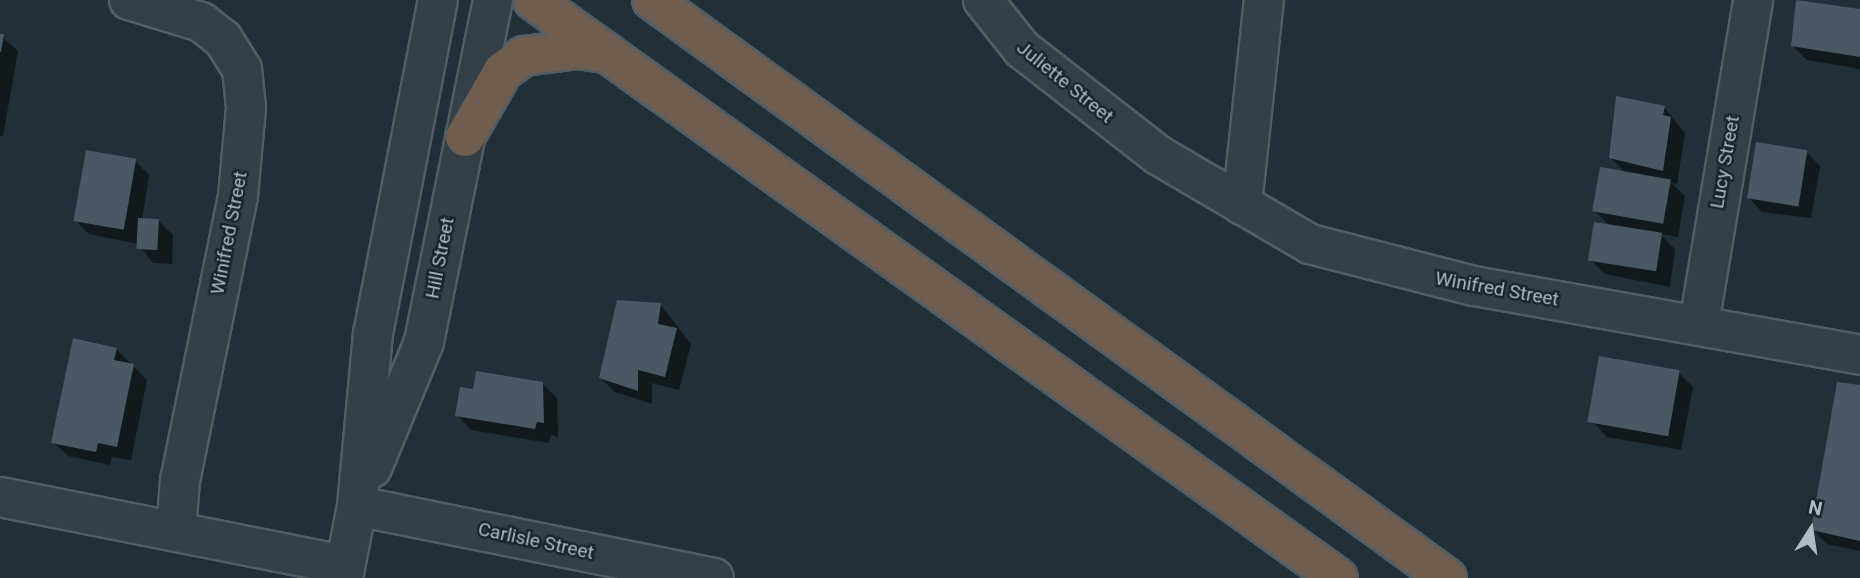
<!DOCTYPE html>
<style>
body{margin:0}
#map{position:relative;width:1860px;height:578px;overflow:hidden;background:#202f38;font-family:Roboto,sans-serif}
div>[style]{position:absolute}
.shadow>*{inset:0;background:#0007}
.building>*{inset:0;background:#485964;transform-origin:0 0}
.roads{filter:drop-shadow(2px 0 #515e66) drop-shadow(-2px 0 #515e66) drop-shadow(0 2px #515e66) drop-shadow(0 -2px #515e66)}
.minor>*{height:38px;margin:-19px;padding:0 19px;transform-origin:19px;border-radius:19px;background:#334048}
.highway>*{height:38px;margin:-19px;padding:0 19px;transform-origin:19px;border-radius:19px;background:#6f5d50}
span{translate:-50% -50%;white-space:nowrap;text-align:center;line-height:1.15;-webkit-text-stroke:5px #19252d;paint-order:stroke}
.street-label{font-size:19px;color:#aebbc5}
.north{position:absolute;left:1776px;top:494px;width:70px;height:70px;-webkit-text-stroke:5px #19252d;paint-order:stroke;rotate:12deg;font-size:19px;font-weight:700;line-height:28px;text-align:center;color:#aebbc5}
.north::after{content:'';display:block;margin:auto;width:24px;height:32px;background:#aebbc5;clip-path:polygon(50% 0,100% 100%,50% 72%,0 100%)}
</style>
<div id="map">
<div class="shadow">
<i style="clip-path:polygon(1860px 11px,1860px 69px,1807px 60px,1793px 46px)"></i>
<i style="clip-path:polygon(0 35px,18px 51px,3px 136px,0 136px)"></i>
<i style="clip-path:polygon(1664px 107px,1685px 133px,1677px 184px,1671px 183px,1685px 196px,1678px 237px,1660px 234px,1675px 249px,1670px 287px,1605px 274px,1591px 260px,1610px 226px,1594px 210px,1627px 174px,1611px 158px)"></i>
<i style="clip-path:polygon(1806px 152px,1820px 166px,1811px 218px,1762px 212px,1748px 197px)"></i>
<i style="clip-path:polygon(135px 161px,149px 175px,142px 220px,159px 221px,173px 235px,172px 264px,153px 263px,138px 244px,89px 234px,75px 220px)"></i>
<i style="clip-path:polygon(660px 304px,691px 344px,679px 390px,652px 383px,652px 404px,615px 392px,601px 378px)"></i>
<i style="clip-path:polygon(116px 349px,147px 380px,131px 460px,112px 457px,110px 465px,68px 456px,53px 442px)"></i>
<i style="clip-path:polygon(1679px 373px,1693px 387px,1681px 450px,1607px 437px,1593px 422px)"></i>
<i style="clip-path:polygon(542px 383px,557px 398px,558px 437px,551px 435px,549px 443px,471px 430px,457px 415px)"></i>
<i style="clip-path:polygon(1860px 387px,1860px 551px,1827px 544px,1813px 530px)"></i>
</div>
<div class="building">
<i style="clip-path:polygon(1796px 0,1860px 9px,1860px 57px,1791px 46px)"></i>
<i style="clip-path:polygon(0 34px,4px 34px,1px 52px,0 52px)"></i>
<i style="clip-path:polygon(1616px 96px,1665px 106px,1663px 115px,1671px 117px,1663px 171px,1609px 158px)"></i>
<i style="left:1756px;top:142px;width:52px;height:57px;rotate:9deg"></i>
<i style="left:86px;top:150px;width:51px;height:72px;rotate:10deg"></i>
<i style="left:1600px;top:167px;width:72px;height:45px;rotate:10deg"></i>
<i style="left:138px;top:218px;width:21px;height:31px;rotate:3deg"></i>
<i style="left:1594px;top:222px;width:69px;height:39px;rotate:9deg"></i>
<i style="clip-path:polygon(617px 300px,661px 303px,658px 324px,677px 328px,665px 377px,638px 370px,638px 391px,599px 378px)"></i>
<i style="clip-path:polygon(73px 338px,117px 348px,114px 360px,134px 364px,117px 447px,98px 443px,96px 452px,51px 443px)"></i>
<i style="left:1599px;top:356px;width:82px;height:67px;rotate:10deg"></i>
<i style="clip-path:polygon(476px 371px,543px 382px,544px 423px,537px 422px,535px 429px,455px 416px,460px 387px,473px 389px)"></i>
<i style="clip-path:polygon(1837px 382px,1860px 385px,1860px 541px,1811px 530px)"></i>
</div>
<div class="roads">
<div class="minor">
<i style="left:129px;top:0;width:75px;rotate:17deg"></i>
<i style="left:201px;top:22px;width:28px;rotate:38deg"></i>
<i style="left:223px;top:39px;width:36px;rotate:58deg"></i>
<i style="left:242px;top:69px;width:39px;rotate:84deg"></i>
<i style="left:246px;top:108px;width:88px;rotate:95.2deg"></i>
<i style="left:238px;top:196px;width:290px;rotate:101.5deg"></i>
<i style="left:180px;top:480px;width:52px;rotate:94.4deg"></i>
<i style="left:983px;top:0;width:63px;rotate:51.5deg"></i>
<i style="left:1022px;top:49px;width:172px;rotate:37.9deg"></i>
<i style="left:1158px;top:155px;width:176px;rotate:30.4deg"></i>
<i style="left:1310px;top:244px;width:169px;rotate:14.4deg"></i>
<i style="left:1474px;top:286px;width:392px;rotate:10.1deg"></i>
<i style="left:1242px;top:205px;width:206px;rotate:-83.9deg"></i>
<i style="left:1699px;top:324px;width:328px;rotate:-80.5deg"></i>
<i style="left:372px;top:468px;width:136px;rotate:-67.6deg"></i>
<i style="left:424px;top:342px;width:349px;rotate:-78.6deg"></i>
<i style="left:0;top:497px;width:352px;rotate:11.2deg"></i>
<i style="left:357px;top:506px;width:364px;rotate:11.4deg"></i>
<i style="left:343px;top:578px;width:73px;rotate:-79deg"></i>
<i style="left:357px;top:506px;width:173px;rotate:-84.7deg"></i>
<i style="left:373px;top:334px;width:340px;rotate:-79deg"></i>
</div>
<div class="highway">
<i style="left:533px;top:0;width:991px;rotate:35.68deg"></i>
<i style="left:652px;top:0;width:983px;rotate:36.02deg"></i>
<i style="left:465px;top:137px;width:76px;rotate:-60.1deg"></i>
<i style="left:503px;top:71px;width:26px;rotate:-36deg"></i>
<i style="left:524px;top:56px;width:53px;rotate:-7.5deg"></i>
<i style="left:577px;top:49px;width:30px;rotate:8deg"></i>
</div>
</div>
<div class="street-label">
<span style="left:1065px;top:82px;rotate:39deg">Juliette Street</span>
<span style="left:1725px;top:162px;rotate:-80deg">Lucy Street</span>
<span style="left:229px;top:233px;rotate:-79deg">Winifred Street</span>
<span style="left:440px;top:258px;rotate:-79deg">Hill Street</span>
<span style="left:1497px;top:289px;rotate:10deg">Winifred Street</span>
<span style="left:536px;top:541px;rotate:12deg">Carlisle Street</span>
</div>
<div class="north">N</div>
</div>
